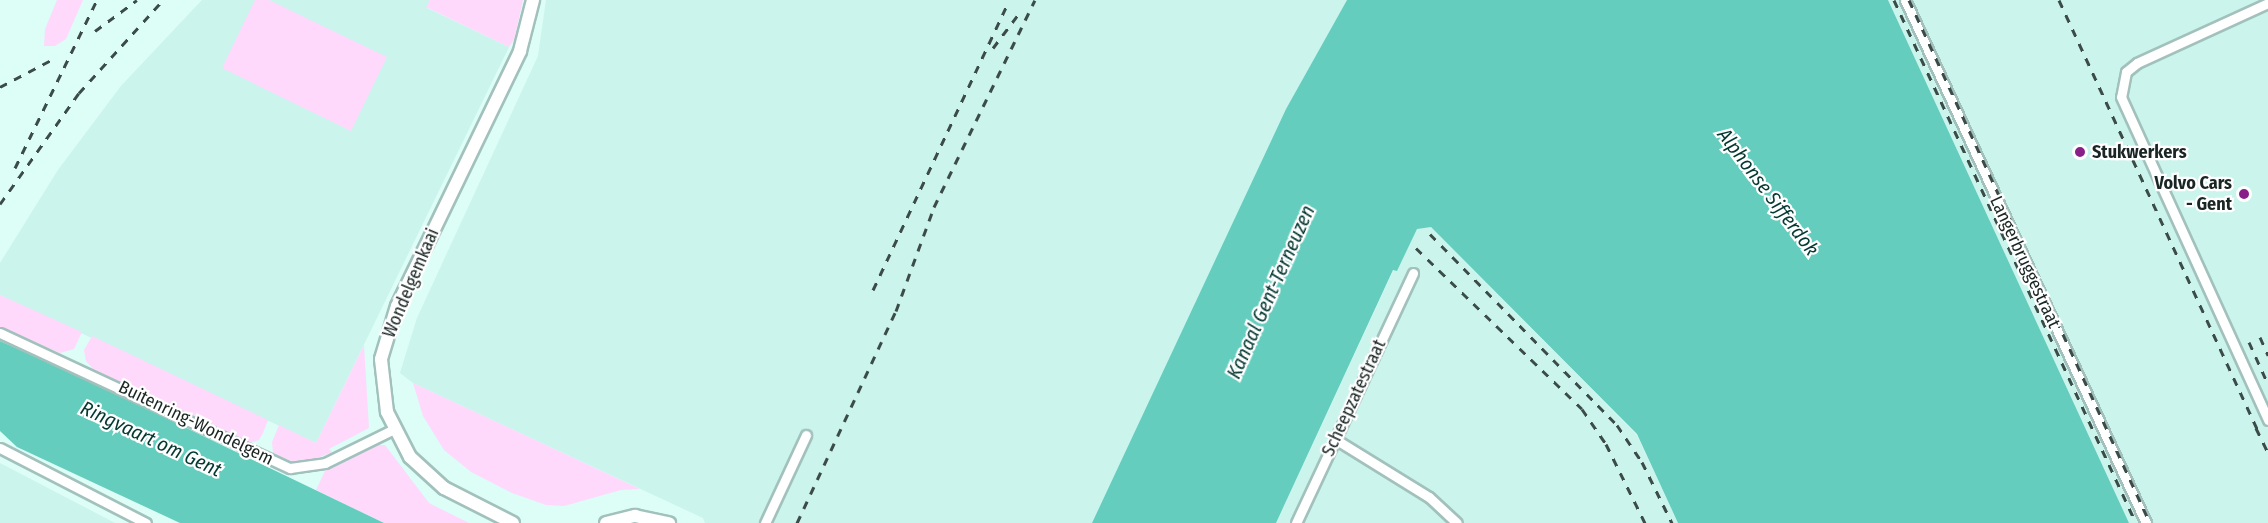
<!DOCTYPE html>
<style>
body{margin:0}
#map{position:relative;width:2268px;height:523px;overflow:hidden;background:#ddfdf7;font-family:"Fira Sans Condensed",sans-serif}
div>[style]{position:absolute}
.built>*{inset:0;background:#caf4ec}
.green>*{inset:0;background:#fed9fb}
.water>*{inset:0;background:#64cdbe}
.roads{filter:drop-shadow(2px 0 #a2c1bc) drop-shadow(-2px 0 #a2c1bc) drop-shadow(0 2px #a2c1bc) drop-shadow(0 -2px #a2c1bc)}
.street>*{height:9px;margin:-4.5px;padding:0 4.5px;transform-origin:4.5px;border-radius:4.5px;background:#fff}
.secondary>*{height:12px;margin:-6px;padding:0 6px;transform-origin:6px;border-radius:6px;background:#fff}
.rail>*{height:3px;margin-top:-1.5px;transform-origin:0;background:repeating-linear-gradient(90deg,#3b4b48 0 8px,transparent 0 16px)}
.dots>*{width:16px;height:16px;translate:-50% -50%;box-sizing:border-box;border:3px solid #fff;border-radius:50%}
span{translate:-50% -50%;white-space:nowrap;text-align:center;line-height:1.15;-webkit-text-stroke:4.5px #fff;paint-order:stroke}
.poi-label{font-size:18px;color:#1a2624;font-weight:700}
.left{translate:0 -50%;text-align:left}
.right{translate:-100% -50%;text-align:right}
.street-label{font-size:18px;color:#1a2624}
.water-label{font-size:20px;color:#043832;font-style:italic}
</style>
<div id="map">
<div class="built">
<i style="clip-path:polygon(202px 0,430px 0,427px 8px,509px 47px,316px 443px,0 295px,0 263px,58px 170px,121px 86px)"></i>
<i style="clip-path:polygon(546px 0,1347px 0,1286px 109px,1092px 523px,705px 523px,703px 518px,413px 383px,400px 373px,417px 318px,538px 56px)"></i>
<i style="clip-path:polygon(1888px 0,2268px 0,2268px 523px,2129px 523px)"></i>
<i style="clip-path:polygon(1431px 227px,1637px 435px,1678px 523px,1276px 523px,1394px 269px,1397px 271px,1417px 228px)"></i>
<i style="clip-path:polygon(0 463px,115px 523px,0 523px)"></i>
</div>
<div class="green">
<i style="clip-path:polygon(57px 0,83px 0,66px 39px,55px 46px,44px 46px,45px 29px)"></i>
<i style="clip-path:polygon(255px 0,269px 0,387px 57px,351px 131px,222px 68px)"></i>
<i style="clip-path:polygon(430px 0,523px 0,514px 40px,509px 47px,426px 7px)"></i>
<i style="clip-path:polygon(0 295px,82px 332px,74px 349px,60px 353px,0 327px)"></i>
<i style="clip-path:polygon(92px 336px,268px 420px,263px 433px,259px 440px,249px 443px,93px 369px,86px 361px,84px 350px)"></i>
<i style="clip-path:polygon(364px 345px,369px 428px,329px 449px,332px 452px,301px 465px,273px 453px,272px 442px,279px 425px,316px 443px)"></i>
<i style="clip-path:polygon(413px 383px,640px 489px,621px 490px,564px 506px,546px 505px,512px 493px,471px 472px,444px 450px,423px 416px)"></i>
<i style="clip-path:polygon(372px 445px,385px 445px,429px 503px,469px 523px,384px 523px,316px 490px,325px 471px)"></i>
</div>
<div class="water">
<i style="clip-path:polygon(1347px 0,1888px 0,2129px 523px,1678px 523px,1637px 434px,1431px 227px,1417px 229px,1397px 271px,1393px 270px,1276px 523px,1092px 523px,1286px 109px)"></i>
<i style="clip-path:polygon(0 341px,72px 373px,384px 523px,180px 523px,17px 447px,0 431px)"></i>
</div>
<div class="roads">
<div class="street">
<i style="left:1905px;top:0;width:576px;rotate:65.26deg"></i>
<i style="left:2268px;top:3px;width:144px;rotate:155.4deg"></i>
<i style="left:2137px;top:63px;width:14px;rotate:141deg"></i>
<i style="left:2126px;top:72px;width:25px;rotate:101deg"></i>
<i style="left:2121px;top:97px;width:355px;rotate:65.5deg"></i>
<i style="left:0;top:333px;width:320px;rotate:25deg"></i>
<i style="left:290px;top:468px;width:35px;rotate:-8deg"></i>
<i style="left:325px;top:463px;width:77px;rotate:-26.2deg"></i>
<i style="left:1335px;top:439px;width:110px;rotate:31.7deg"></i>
<i style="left:1429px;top:497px;width:38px;rotate:43deg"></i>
<i style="left:0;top:448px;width:164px;rotate:27.2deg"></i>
<i style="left:765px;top:523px;width:97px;rotate:-65deg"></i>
<i style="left:1296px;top:523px;width:276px;rotate:-64.9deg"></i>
</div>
<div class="secondary">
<i style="left:513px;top:523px;width:77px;rotate:-153.1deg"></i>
<i style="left:444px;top:488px;width:46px;rotate:-137.6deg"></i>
<i style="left:410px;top:457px;width:51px;rotate:-117.1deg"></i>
<i style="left:387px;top:412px;width:53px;rotate:-96.5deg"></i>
<i style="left:381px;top:359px;width:55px;rotate:-73.2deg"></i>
<i style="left:397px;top:306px;width:283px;rotate:-64.2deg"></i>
<i style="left:520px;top:51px;width:53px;rotate:-75.7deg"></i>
<i style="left:606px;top:523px;width:30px;rotate:-14deg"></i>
<i style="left:635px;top:516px;width:35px;rotate:12deg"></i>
</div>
</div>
<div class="rail">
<i style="left:1894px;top:0;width:576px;rotate:65.17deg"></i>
<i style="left:1909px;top:0;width:576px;rotate:65.26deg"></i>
<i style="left:2059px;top:0;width:479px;rotate:65.2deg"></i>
<i style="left:95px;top:31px;width:52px;rotate:-36.4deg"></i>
<i style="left:993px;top:48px;width:45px;rotate:-53.1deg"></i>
<i style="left:0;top:87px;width:60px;rotate:-27.8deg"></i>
<i style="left:15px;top:168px;width:187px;rotate:-64deg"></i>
<i style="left:0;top:204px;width:136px;rotate:-54.6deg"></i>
<i style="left:79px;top:93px;width:125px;rotate:-47.9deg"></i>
<i style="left:1430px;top:234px;width:267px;rotate:45.6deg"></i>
<i style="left:1617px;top:425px;width:45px;rotate:56deg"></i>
<i style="left:1642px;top:462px;width:68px;rotate:63.8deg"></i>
<i style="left:1416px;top:248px;width:231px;rotate:44.1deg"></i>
<i style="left:1582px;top:409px;width:42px;rotate:55.6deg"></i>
<i style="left:1606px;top:444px;width:88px;rotate:63.7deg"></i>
<i style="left:873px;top:290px;width:315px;rotate:-64.8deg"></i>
<i style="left:2260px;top:337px;width:20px;rotate:66deg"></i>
<i style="left:2249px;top:342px;width:46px;rotate:65.7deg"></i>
<i style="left:2256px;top:428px;width:28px;rotate:64deg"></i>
<i style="left:797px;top:523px;width:234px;rotate:-65deg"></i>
<i style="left:896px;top:311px;width:111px;rotate:-69.9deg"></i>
<i style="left:934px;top:207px;width:230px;rotate:-64deg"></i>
</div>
<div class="dots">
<i style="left:2080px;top:152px;background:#882087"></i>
<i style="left:2244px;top:194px;background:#882087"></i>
</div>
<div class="poi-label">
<span class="left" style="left:2092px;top:152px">Stukwerkers</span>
<span class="right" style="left:2232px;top:194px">Volvo Cars<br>- Gent</span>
</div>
<div class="street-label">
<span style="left:2025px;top:262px;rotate:65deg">Langerbruggestraat</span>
<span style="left:411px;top:283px;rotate:-67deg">Wondelgemkaai</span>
<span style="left:1354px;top:398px;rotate:-65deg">Scheepzatestraat</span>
<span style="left:196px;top:423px;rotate:26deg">Buitenring-Wondelgem</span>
</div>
<div class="water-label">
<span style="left:1768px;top:192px;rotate:53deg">Alphonse Sifferdok</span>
<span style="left:1271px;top:292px;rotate:-66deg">Kanaal Gent-Terneuzen</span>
<span style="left:151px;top:439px;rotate:25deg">Ringvaart om Gent</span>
</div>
</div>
